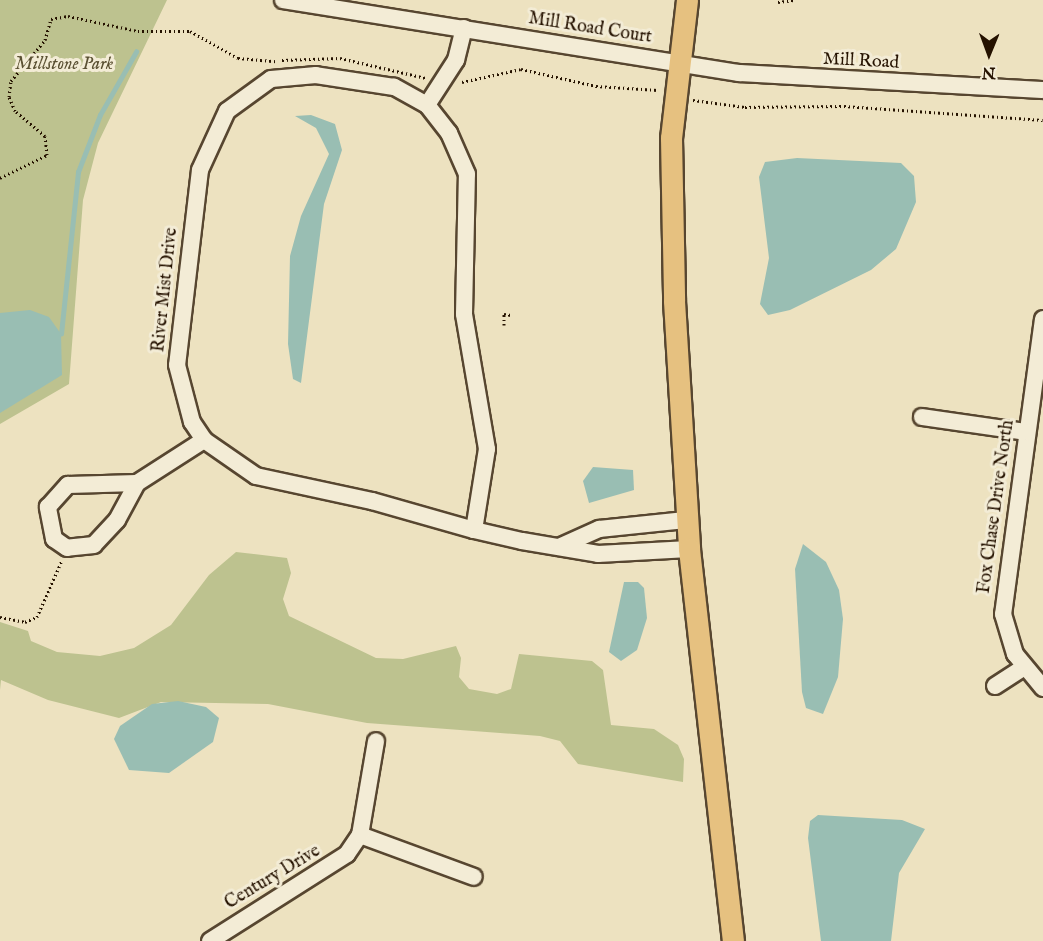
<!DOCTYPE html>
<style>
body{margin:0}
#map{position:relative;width:1043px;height:941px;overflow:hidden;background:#ede2c0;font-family:"IM FELL English",serif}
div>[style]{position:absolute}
.green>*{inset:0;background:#bdc28f}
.water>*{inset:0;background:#99beb3}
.stream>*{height:4.5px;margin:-2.25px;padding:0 2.25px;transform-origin:2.25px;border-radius:2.25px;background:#99beb3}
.path>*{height:3px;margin-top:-1.5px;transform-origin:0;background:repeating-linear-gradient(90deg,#251200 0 1.5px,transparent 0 4.5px)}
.roads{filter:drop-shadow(2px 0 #574630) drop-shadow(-2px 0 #574630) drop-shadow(0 2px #574630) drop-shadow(0 -2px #574630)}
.minor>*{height:16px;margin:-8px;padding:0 8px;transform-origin:8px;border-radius:8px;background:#f3ecd6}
.major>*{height:21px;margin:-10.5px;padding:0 10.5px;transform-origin:10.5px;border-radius:10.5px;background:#e6c180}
span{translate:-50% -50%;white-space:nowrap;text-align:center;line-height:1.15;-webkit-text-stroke:6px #f3ecd6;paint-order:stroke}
.street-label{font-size:18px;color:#251200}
.park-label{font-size:18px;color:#5a5032;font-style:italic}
.north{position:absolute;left:959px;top:24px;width:60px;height:60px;-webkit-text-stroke:4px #f3ecd6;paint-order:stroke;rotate:181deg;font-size:16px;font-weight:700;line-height:24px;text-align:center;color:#251200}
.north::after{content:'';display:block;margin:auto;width:21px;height:27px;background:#251200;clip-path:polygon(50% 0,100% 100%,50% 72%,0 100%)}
</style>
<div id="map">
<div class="green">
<i style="clip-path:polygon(0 0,167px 0,98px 143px,83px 200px,69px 384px,0 424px)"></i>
<i style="clip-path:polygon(236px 552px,287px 558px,291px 573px,283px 599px,289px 616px,376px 658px,403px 659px,456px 646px,461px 658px,459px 677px,469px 689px,497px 694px,511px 689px,519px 654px,592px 661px,603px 670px,611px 725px,654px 729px,678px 745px,684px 759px,683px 782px,578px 764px,560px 741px,540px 736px,367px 723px,268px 704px,161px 702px,119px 718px,48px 700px,1px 680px,0 690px,0 622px,28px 631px,31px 641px,57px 652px,100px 656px,134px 648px,171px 625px,209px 575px)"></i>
</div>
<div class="water">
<i style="clip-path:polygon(311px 115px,335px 124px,342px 150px,324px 204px,301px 383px,293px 379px,288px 344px,290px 256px,301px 216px,329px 154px,316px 128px,295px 116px)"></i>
<i style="clip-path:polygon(797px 158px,901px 163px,914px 176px,916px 202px,896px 249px,871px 270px,790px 310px,768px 315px,760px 304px,769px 258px,759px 177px,765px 162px)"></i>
<i style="clip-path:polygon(30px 310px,49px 317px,61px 334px,62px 375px,0 413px,0 313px)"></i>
<i style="clip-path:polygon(593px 467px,633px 470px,634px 490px,589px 503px,583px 481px)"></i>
<i style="clip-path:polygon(803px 544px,826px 562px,839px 590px,843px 619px,838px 677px,823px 714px,806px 708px,802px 692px,795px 569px)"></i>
<i style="clip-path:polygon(624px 582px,638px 582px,644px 588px,647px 618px,637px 650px,621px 661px,609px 652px)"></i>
<i style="clip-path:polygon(178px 701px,206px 707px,219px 718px,213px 742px,169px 773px,129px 770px,114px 739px,120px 726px,152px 704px)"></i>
<i style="clip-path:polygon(818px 815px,902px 820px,925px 829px,899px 873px,891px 941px,821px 941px,808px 838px,810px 821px)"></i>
</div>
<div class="stream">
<i style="left:61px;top:334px;width:163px;rotate:-84deg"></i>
<i style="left:78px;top:172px;width:61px;rotate:-68.9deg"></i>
<i style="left:100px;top:115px;width:73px;rotate:-60.3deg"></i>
</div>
<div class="path">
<i style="left:778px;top:2px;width:16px;rotate:-7deg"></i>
<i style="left:282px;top:60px;width:58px;rotate:-2deg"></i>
<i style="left:340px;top:58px;width:88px;rotate:13.1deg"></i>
<i style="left:462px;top:82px;width:60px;rotate:-12.4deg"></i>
<i style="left:521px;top:69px;width:77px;rotate:12.8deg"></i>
<i style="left:596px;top:86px;width:62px;rotate:3.7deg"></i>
<i style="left:693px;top:100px;width:52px;rotate:7.7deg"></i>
<i style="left:745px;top:107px;width:99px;rotate:-0.6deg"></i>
<i style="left:844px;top:106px;width:199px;rotate:4deg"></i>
<i style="left:0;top:178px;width:52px;rotate:-26.1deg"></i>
<i style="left:47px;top:155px;width:19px;rotate:-96deg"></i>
<i style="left:45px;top:136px;width:39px;rotate:-140deg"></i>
<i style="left:15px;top:111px;width:15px;rotate:-113deg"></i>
<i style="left:9px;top:97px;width:16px;rotate:-83deg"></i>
<i style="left:11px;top:81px;width:53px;rotate:-50.3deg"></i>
<i style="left:45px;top:40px;width:22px;rotate:-74deg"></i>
<i style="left:51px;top:19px;width:17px;rotate:-10deg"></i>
<i style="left:68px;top:16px;width:72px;rotate:12.1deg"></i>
<i style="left:138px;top:31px;width:52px"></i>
<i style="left:190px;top:31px;width:55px;rotate:29.4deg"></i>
<i style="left:238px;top:58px;width:38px;rotate:5deg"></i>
<i style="left:504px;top:325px;width:11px;rotate:-90deg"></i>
<i style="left:504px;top:314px;width:7px;rotate:8deg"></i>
<i style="left:0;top:617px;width:25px;rotate:11deg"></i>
<i style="left:25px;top:622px;width:13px;rotate:-23deg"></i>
<i style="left:37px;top:617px;width:62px;rotate:-66.3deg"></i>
</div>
<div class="roads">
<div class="minor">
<i style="left:283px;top:0;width:462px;rotate:9.1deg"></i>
<i style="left:739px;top:73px;width:304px;rotate:3.2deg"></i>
<i style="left:427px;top:105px;width:54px;rotate:-57.2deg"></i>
<i style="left:456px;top:60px;width:33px;rotate:-76deg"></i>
<i style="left:1043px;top:319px;width:298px;rotate:97.7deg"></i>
<i style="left:1003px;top:614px;width:42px;rotate:73.3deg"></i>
<i style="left:1015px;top:654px;width:44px;rotate:50.5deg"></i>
<i style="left:922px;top:417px;width:105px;rotate:8.2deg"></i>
<i style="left:137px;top:483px;width:42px;rotate:118.4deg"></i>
<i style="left:117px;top:520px;width:34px;rotate:133deg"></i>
<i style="left:94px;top:545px;width:27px;rotate:174deg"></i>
<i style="left:67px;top:548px;width:16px;rotate:-145deg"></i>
<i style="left:54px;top:539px;width:33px;rotate:-101deg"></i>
<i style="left:48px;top:507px;width:30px;rotate:-48deg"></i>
<i style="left:68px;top:485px;width:69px;rotate:-1.7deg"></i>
<i style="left:137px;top:483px;width:80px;rotate:-32.7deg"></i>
<i style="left:474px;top:530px;width:82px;rotate:-80.9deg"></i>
<i style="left:487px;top:449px;width:137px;rotate:-99.7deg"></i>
<i style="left:464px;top:314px;width:140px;rotate:-88.8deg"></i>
<i style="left:467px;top:174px;width:45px;rotate:-113.7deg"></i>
<i style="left:449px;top:133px;width:36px;rotate:-128deg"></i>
<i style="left:427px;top:105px;width:38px;rotate:-151deg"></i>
<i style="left:394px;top:87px;width:79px;rotate:-171.3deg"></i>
<i style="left:316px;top:75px;width:45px;rotate:174.9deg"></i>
<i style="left:271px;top:79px;width:54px;rotate:144deg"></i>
<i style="left:227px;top:111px;width:65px;rotate:114.6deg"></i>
<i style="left:200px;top:170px;width:196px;rotate:96.7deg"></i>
<i style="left:177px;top:365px;width:59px;rotate:75.3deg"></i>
<i style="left:192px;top:422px;width:22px;rotate:56deg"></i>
<i style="left:204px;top:440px;width:63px;rotate:34.7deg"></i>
<i style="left:256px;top:476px;width:119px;rotate:12.2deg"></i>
<i style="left:372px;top:501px;width:106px;rotate:15.9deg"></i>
<i style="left:474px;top:530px;width:49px;rotate:12.9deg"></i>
<i style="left:522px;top:541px;width:77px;rotate:9.7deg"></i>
<i style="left:598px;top:554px;width:91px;rotate:-3.1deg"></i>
<i style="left:561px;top:546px;width:42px;rotate:-24.1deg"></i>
<i style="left:599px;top:529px;width:87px;rotate:-5.9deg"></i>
<i style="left:995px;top:686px;width:35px;rotate:-33deg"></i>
<i style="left:360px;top:835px;width:121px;rotate:20.2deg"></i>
<i style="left:210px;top:941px;width:162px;rotate:-32.4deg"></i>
<i style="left:347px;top:854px;width:23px;rotate:-56deg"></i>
<i style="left:360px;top:835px;width:95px;rotate:-80.3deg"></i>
</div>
<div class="major">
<i style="left:687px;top:0;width:139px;rotate:96.6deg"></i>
<i style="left:671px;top:138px;width:163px;rotate:88.9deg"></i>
<i style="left:674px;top:301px;width:248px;rotate:86.5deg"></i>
<i style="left:689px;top:549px;width:394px;rotate:83.6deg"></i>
</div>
</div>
<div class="street-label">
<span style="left:590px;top:29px;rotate:9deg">Mill Road Court</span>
<span style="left:861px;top:62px;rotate:3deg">Mill Road</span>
<span style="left:166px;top:290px;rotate:-84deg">River Mist Drive</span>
<span style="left:997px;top:507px;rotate:-82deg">Fox Chase Drive North</span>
<span style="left:273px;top:878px;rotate:-31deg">Century Drive</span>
</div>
<div class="park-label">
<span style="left:64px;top:65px">Millstone Park</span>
</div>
<div class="north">N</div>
</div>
